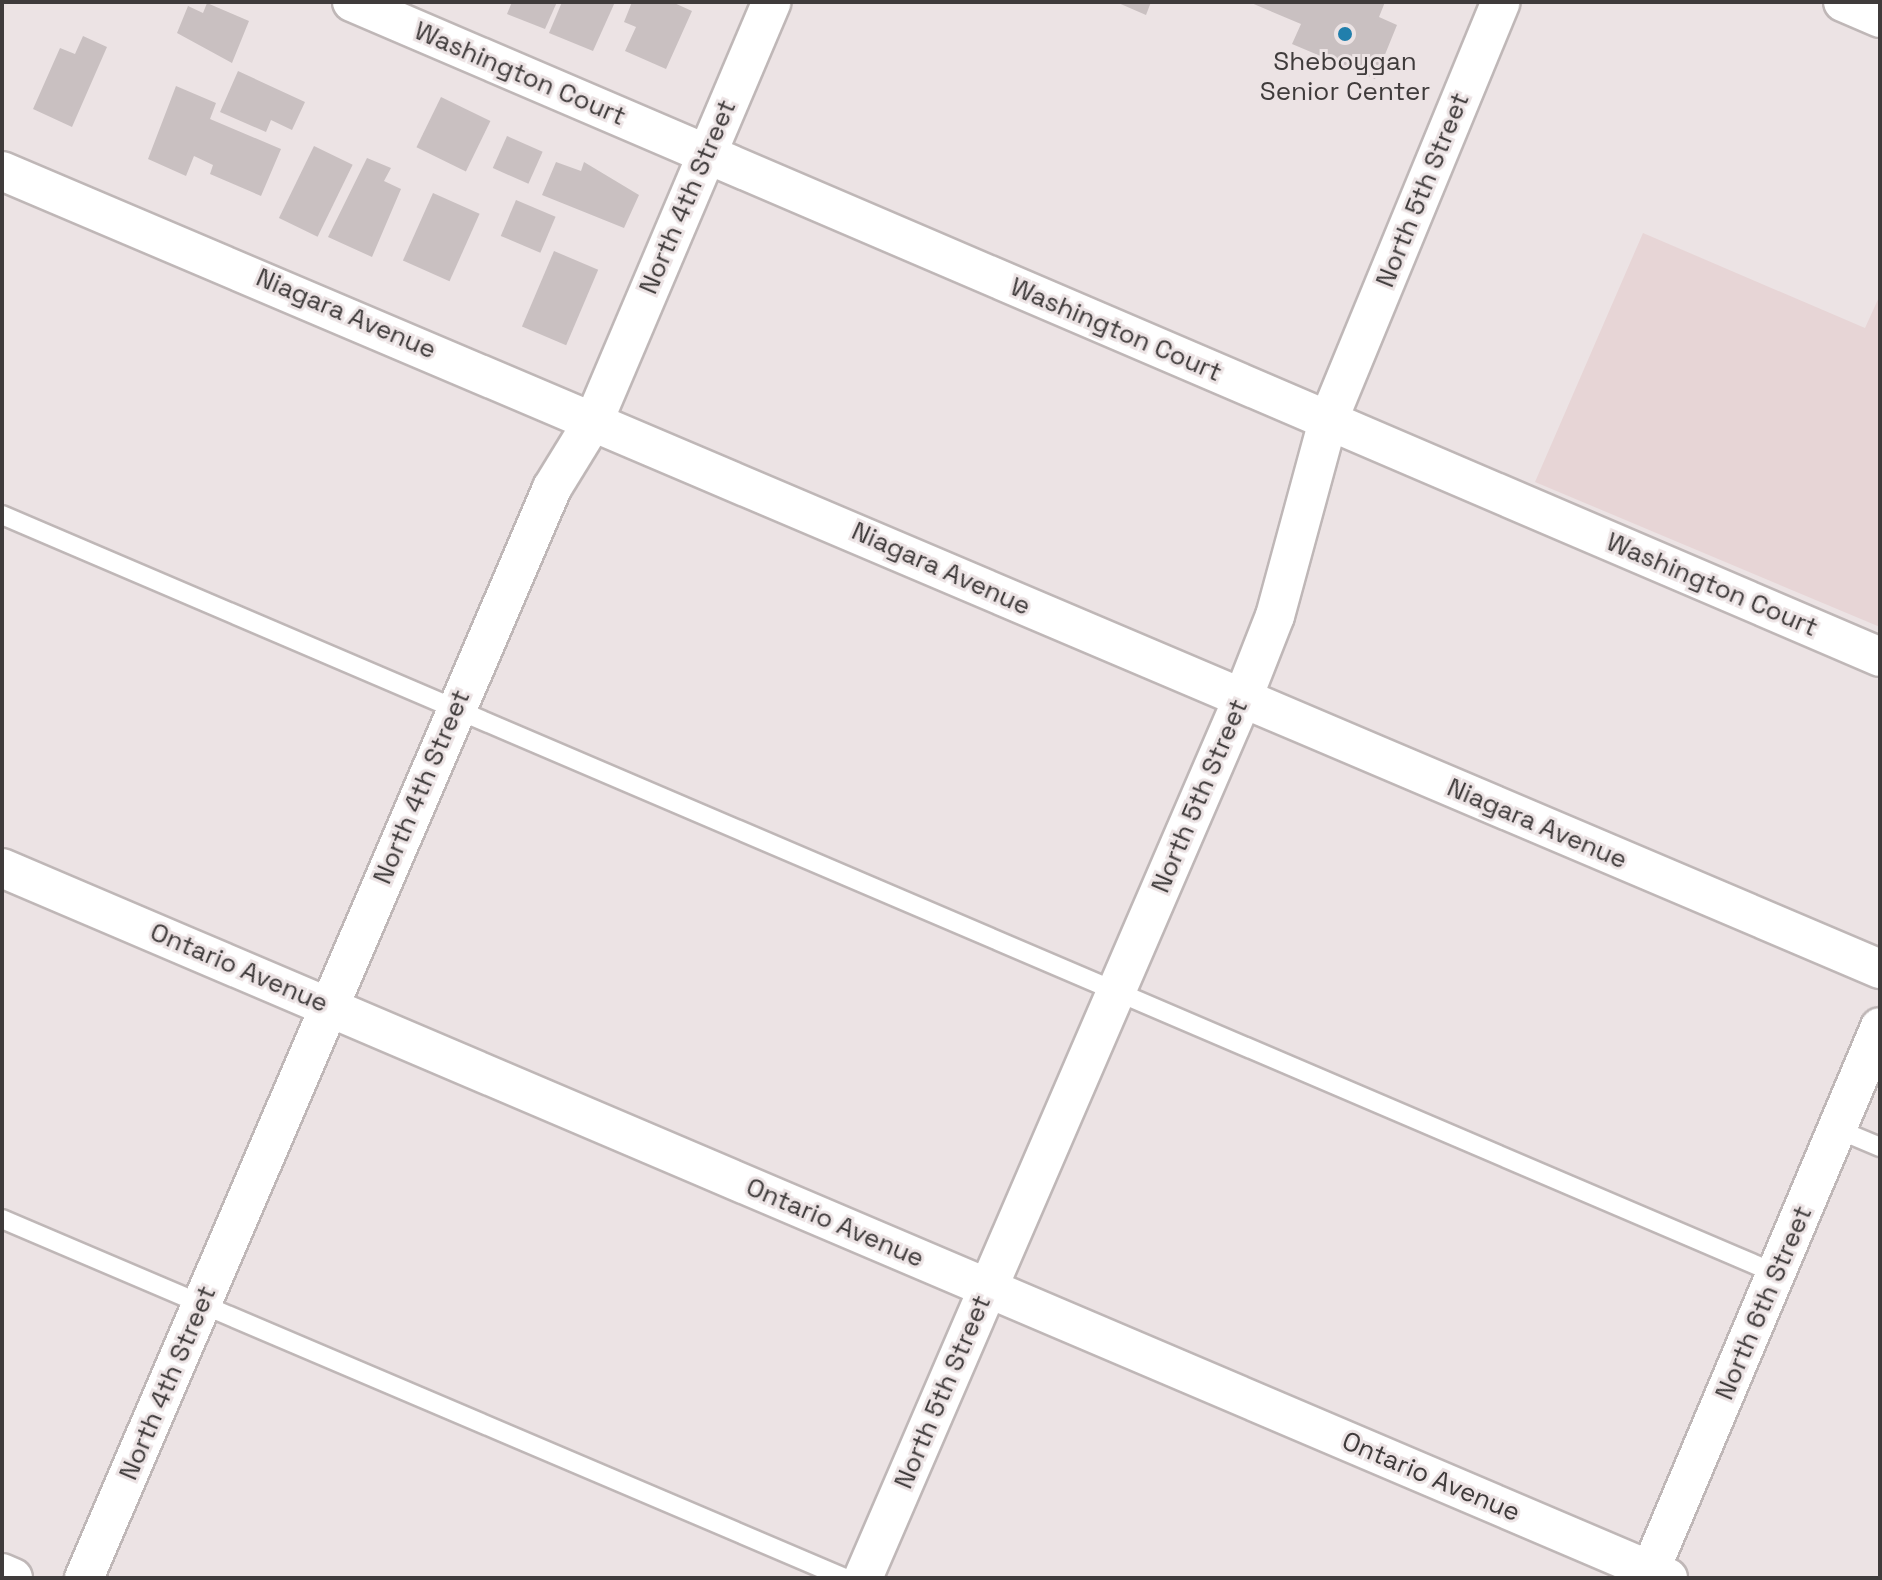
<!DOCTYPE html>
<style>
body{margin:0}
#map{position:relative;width:1882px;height:1580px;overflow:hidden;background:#ece3e4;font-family:"Space Grotesk",sans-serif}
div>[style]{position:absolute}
.built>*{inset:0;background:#e7d5d6}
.building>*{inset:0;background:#c9c0c1;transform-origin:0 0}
.roads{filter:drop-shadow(2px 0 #bfb7b7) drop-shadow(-2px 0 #bfb7b7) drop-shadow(0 2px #bfb7b7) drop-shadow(0 -2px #bfb7b7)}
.service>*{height:18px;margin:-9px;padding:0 9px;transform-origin:9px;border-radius:9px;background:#fff}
.minor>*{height:38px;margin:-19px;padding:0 19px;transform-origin:19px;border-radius:19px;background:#fff}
.dots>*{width:22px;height:22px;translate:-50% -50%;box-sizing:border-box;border:4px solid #ece3e4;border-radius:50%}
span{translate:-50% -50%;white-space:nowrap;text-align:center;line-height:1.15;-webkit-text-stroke:6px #ece3e4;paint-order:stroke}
.poi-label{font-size:26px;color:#3f3b3b}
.street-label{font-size:26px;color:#3f3b3b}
.frame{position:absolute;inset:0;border:4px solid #3f3b3b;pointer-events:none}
</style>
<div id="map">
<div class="built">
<i style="clip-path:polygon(1643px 233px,1865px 328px,1880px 295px,1880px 627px,1535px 482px)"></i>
</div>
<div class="building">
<i style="clip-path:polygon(512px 2px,557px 2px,545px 29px,507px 14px)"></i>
<i style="clip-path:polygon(562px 2px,615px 2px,593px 51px,549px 33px)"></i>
<i style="clip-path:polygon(632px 2px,672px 2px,692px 11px,666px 69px,625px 51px,636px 27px,624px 22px)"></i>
<i style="clip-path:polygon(1116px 2px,1151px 2px,1146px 15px)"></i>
<i style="clip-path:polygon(1249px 2px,1385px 2px,1379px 17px,1397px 25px,1375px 79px,1292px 44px,1301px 24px)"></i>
<i style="clip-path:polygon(207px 3px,249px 21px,232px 63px,177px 33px,188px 6px,203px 13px)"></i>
<i style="clip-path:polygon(83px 36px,107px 47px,72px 127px,33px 109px,60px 48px,75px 54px)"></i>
<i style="clip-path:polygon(238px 71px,305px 102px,292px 130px,271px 120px,266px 132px,220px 112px)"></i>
<i style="clip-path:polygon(176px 86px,216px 103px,210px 119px,281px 149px,261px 196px,210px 174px,213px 165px,194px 156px,186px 176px,148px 159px)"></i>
<i style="left:441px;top:97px;width:55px;height:56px;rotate:26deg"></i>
<i style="left:507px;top:136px;width:39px;height:35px;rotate:24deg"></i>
<i style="left:314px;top:146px;width:43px;height:80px;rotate:26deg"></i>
<i style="clip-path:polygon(367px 158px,391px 168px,384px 181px,401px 189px,372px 257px,328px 237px)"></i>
<i style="clip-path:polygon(556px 162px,581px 171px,584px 162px,639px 195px,624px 228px,542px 195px)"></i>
<i style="left:433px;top:193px;width:51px;height:74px;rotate:24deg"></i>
<i style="left:516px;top:200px;width:43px;height:39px;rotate:23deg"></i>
<i style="left:554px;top:251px;width:48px;height:82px;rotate:23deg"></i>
</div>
<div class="roads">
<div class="service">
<i style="left:2px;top:515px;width:1930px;rotate:23.15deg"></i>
<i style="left:1837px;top:1129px;width:47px;rotate:22.7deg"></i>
<i style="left:2px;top:1219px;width:916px;rotate:23.07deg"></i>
</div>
<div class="minor">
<i style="left:352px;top:2px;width:1662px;rotate:23.2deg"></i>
<i style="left:1843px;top:2px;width:40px;rotate:23.4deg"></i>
<i style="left:2px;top:171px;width:2041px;rotate:23.02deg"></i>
<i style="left:2px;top:868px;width:1811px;rotate:23.08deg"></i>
<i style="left:2px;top:1573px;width:12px;rotate:24deg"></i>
<i style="left:84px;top:1578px;width:1186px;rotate:-66.76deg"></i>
<i style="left:552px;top:488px;width:82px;rotate:-58.4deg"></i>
<i style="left:595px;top:418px;width:452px;rotate:-67deg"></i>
<i style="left:863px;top:1578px;width:956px;rotate:-66.65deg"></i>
<i style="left:1242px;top:700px;width:90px;rotate:-68.6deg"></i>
<i style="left:1275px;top:616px;width:202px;rotate:-74.8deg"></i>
<i style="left:1328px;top:421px;width:453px;rotate:-67.6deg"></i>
<i style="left:1647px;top:1578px;width:598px;rotate:-67.08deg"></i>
</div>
</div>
<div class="dots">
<i style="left:1345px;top:34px;background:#217fac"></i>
</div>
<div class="poi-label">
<span style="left:1345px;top:77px">Sheboygan<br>Senior Center</span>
</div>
<div class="street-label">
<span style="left:520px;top:74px;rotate:23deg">Washington Court</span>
<span style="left:1423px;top:190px;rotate:-68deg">North 5th Street</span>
<span style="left:688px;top:197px;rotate:-67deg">North 4th Street</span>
<span style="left:346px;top:314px;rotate:23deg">Niagara Avenue</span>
<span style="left:1116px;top:330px;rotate:23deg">Washington Court</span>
<span style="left:941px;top:569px;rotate:24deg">Niagara Avenue</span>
<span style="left:1712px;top:585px;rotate:23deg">Washington Court</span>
<span style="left:422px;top:787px;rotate:-67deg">North 4th Street</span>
<span style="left:1200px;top:796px;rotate:-67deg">North 5th Street</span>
<span style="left:1537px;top:824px;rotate:23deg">Niagara Avenue</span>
<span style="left:239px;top:968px;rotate:23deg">Ontario Avenue</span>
<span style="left:835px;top:1223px;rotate:23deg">Ontario Avenue</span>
<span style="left:1764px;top:1303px;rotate:-67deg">North 6th Street</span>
<span style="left:168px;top:1383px;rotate:-67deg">North 4th Street</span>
<span style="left:943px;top:1392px;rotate:-67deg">North 5th Street</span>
<span style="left:1431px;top:1477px;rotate:23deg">Ontario Avenue</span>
</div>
<div class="frame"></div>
</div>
